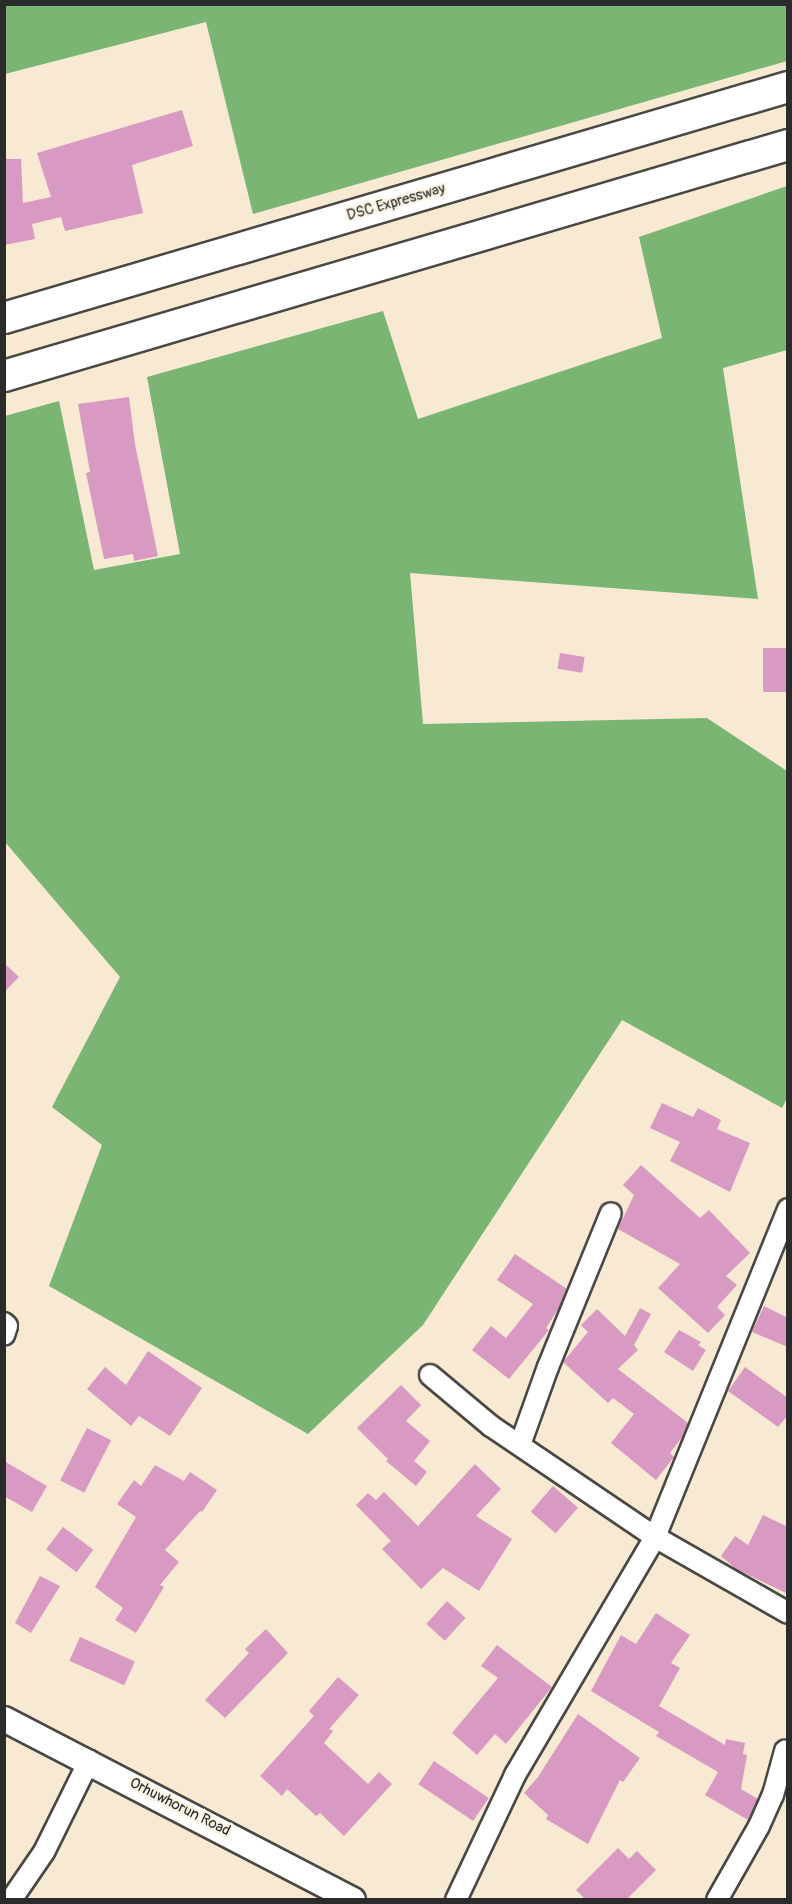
<!DOCTYPE html>
<style>
body{margin:0}
#map{position:relative;width:792px;height:1904px;overflow:hidden;background:#f8e9d2;font-family:Pangolin,sans-serif}
div>[style]{position:absolute}
.forest>*{inset:0;background:#7ab574}
.building>*{inset:0;background:#d89ac2;transform-origin:0 0}
.roads{filter:drop-shadow(2px 0 #4a4844) drop-shadow(-2px 0 #4a4844) drop-shadow(0 2px #4a4844) drop-shadow(0 -2px #4a4844)}
.minor>*{height:20px;margin:-10px;padding:0 10px;transform-origin:10px;border-radius:10px;background:#fff}
.tertiary>*{height:24px;margin:-12px;padding:0 12px;transform-origin:12px;border-radius:12px;background:#fff}
.primary>*{height:30px;margin:-15px;padding:0 15px;transform-origin:15px;border-radius:15px;background:#fff}
span{translate:-50% -50%;white-space:nowrap;text-align:center;line-height:1.15;-webkit-text-stroke:5px #fcf5e5;paint-order:stroke}
.street-label{font-size:15px;color:#2b2b2b}
.frame{position:absolute;inset:0;border:6px solid #2b2b2b;pointer-events:none}
</style>
<div id="map">
<div class="forest">
<i style="clip-path:polygon(5px 4px,787px 5px,787px 61px,253px 214px,206px 22px,5px 74px)"></i>
<i style="clip-path:polygon(787px 186px,787px 350px,723px 368px,758px 599px,410px 573px,423px 724px,707px 718px,787px 771px,787px 1098px,782px 1108px,622px 1020px,423px 1325px,308px 1434px,49px 1286px,102px 1145px,52px 1107px,120px 977px,5px 842px,5px 416px,59px 401px,94px 570px,180px 554px,147px 377px,383px 311px,418px 419px,662px 338px,639px 237px)"></i>
</div>
<div class="building">
<i style="clip-path:polygon(182px 110px,193px 146px,132px 165px,143px 213px,65px 231px,61px 217px,32px 224px,35px 239px,4px 245px,4px 159px,21px 159px,23px 203px,51px 197px,37px 153px)"></i>
<i style="clip-path:polygon(129px 397px,135px 444px,158px 556px,134px 561px,133px 554px,104px 559px,86px 473px,90px 472px,78px 404px)"></i>
<i style="left:763px;top:648px;width:25px;height:44px"></i>
<i style="left:560px;top:653px;width:25px;height:16px;rotate:9deg"></i>
<i style="clip-path:polygon(4px 963px,19px 977px,4px 992px)"></i>
<i style="clip-path:polygon(662px 1103px,693px 1117px,698px 1108px,721px 1120px,717px 1129px,750px 1143px,730px 1192px,670px 1161px,680px 1142px,650px 1128px)"></i>
<i style="clip-path:polygon(641px 1165px,700px 1218px,709px 1210px,750px 1253px,726px 1276px,737px 1285px,717px 1307px,725px 1315px,708px 1333px,658px 1288px,680px 1264px,618px 1229px,634px 1195px,623px 1185px)"></i>
<i style="clip-path:polygon(515px 1254px,567px 1289px,559px 1308px,546px 1328px,549px 1330px,509px 1379px,472px 1350px,491px 1326px,506px 1338px,533px 1304px,497px 1280px)"></i>
<i style="clip-path:polygon(764px 1306px,788px 1318px,788px 1347px,752px 1332px)"></i>
<i style="clip-path:polygon(640px 1308px,651px 1314px,634px 1345px,638px 1350px,618px 1369px,688px 1423px,683px 1436px,670px 1453px,674px 1457px,656px 1480px,611px 1443px,634px 1414px,613px 1398px,608px 1403px,563px 1362px,588px 1332px,581px 1325px,597px 1309px,625px 1336px)"></i>
<i style="clip-path:polygon(679px 1330px,701px 1342px,698px 1345px,706px 1350px,693px 1371px,664px 1352px)"></i>
<i style="clip-path:polygon(148px 1351px,202px 1388px,170px 1436px,139px 1416px,131px 1426px,87px 1389px,105px 1367px,126px 1385px)"></i>
<i style="clip-path:polygon(745px 1367px,788px 1398px,788px 1415px,778px 1427px,728px 1391px)"></i>
<i style="clip-path:polygon(401px 1385px,421px 1405px,406px 1421px,430px 1441px,414px 1461px,427px 1472px,416px 1486px,386px 1461px,388px 1459px,357px 1428px)"></i>
<i style="left:87px;top:1428px;width:27px;height:59px;rotate:27deg"></i>
<i style="clip-path:polygon(4px 1461px,47px 1486px,32px 1512px,4px 1496px)"></i>
<i style="clip-path:polygon(475px 1464px,501px 1489px,476px 1516px,512px 1539px,479px 1591px,443px 1568px,421px 1589px,382px 1549px,391px 1541px,356px 1505px,368px 1493px,376px 1500px,384px 1492px,418px 1526px)"></i>
<i style="clip-path:polygon(155px 1465px,184px 1481px,190px 1472px,217px 1490px,202px 1512px,200px 1511px,165px 1550px,179px 1562px,160px 1585px,164px 1587px,136px 1633px,115px 1620px,123px 1608px,95px 1587px,136px 1517px,117px 1504px,134px 1480px,141px 1486px)"></i>
<i style="left:553px;top:1486px;width:33px;height:34px;rotate:41deg"></i>
<i style="clip-path:polygon(763px 1515px,788px 1527px,788px 1594px,736px 1569px,721px 1556px,735px 1536px,748px 1545px)"></i>
<i style="left:63px;top:1527px;width:38px;height:28px;rotate:37deg"></i>
<i style="clip-path:polygon(40px 1576px,60px 1586px,31px 1633px,15px 1623px)"></i>
<i style="left:447px;top:1601px;width:25px;height:31px;rotate:42deg"></i>
<i style="clip-path:polygon(656px 1613px,690px 1635px,671px 1663px,680px 1668px,659px 1706px,725px 1745px,726px 1739px,745px 1743px,743px 1754px,747px 1755px,741px 1789px,758px 1799px,748px 1820px,705px 1795px,718px 1772px,656px 1736px,659px 1732px,591px 1691px,621px 1635px,636px 1644px)"></i>
<i style="clip-path:polygon(266px 1629px,288px 1653px,225px 1718px,205px 1700px,249px 1653px,245px 1649px)"></i>
<i style="left:80px;top:1637px;width:60px;height:26px;rotate:24deg"></i>
<i style="clip-path:polygon(497px 1645px,552px 1687px,506px 1744px,495px 1734px,477px 1755px,452px 1733px,498px 1678px,481px 1666px)"></i>
<i style="clip-path:polygon(338px 1677px,359px 1695px,329px 1729px,333px 1731px,324px 1743px,368px 1784px,379px 1772px,392px 1784px,344px 1836px,320px 1813px,316px 1816px,287px 1789px,282px 1796px,260px 1776px,314px 1716px,309px 1711px)"></i>
<i style="clip-path:polygon(578px 1714px,640px 1758px,623px 1782px,620px 1780px,588px 1844px,546px 1819px,548px 1815px,524px 1793px,538px 1777px)"></i>
<i style="left:434px;top:1761px;width:66px;height:28px;rotate:34deg"></i>
<i style="clip-path:polygon(618px 1848px,629px 1859px,637px 1851px,656px 1870px,627px 1899px,585px 1899px,576px 1890px)"></i>
</div>
<div class="roads">
<div class="minor">
<i style="left:4px;top:1323px;width:4px;rotate:45deg"></i>
<i style="left:7px;top:1326px;width:9px;rotate:108deg"></i>
<i style="left:430px;top:1375px;width:80px;rotate:39.9deg"></i>
<i style="left:491px;top:1426px;width:198px;rotate:34.1deg"></i>
<i style="left:655px;top:1537px;width:153px;rotate:29.7deg"></i>
<i style="left:520px;top:1445px;width:83px;rotate:-70.3deg"></i>
<i style="left:548px;top:1367px;width:166px;rotate:-67.8deg"></i>
<i style="left:11px;top:1900px;width:58px;rotate:-55.5deg"></i>
<i style="left:44px;top:1852px;width:102px;rotate:-63.7deg"></i>
<i style="left:456px;top:1900px;width:138px;rotate:-64.7deg"></i>
<i style="left:515px;top:1775px;width:276px;rotate:-59.5deg"></i>
<i style="left:655px;top:1537px;width:354px;rotate:-67.9deg"></i>
<i style="left:717px;top:1900px;width:85px;rotate:-60.4deg"></i>
<i style="left:759px;top:1826px;width:34px;rotate:-66deg"></i>
<i style="left:773px;top:1795px;width:46px;rotate:-74.7deg"></i>
</div>
<div class="tertiary">
<i style="left:4px;top:1719px;width:393px;rotate:27.4deg"></i>
</div>
<div class="primary">
<i style="left:4px;top:318px;width:817px;rotate:-16.42deg"></i>
<i style="left:4px;top:376px;width:817px;rotate:-16.42deg"></i>
</div>
</div>
<div class="street-label">
<span style="left:396px;top:202px;rotate:-16deg">DSC Expressway</span>
<span style="left:180px;top:1807px;rotate:27deg">Orhuwhorun Road</span>
</div>
<div class="frame"></div>
</div>
